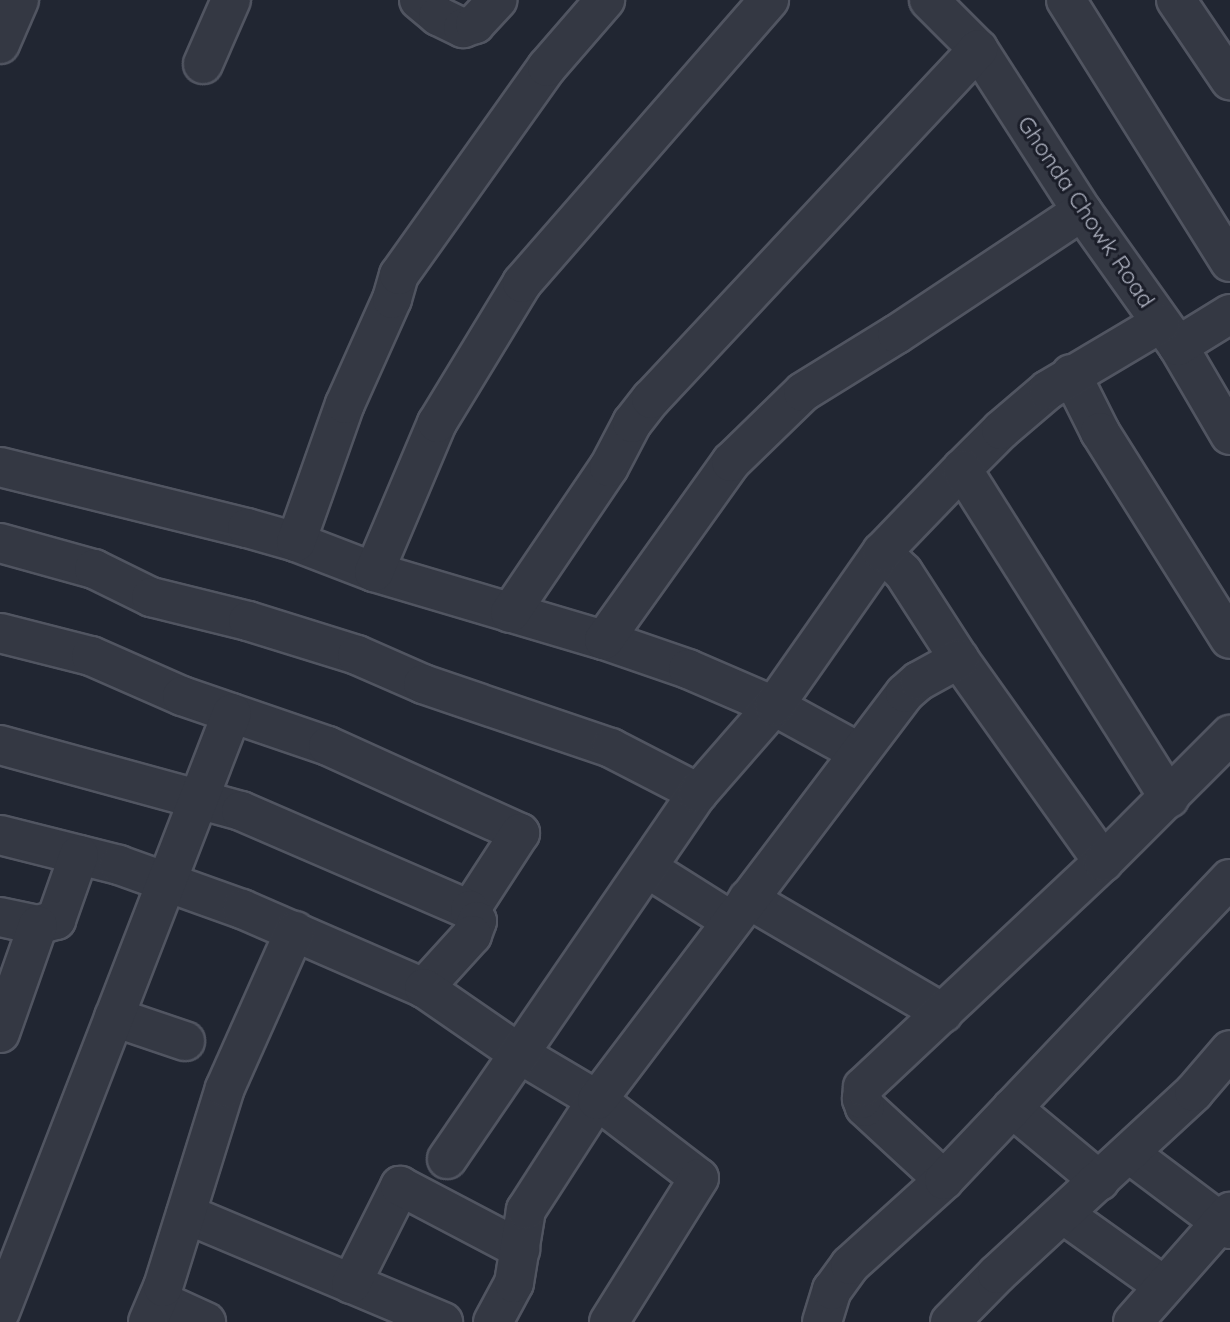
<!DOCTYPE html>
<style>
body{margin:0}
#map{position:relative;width:1230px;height:1322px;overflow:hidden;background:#212632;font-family:Quicksand,sans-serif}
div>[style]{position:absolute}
.roads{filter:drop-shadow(2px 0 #515561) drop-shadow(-2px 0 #515561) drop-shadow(0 2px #515561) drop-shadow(0 -2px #515561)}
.minor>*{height:38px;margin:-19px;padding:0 19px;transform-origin:19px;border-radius:19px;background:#343843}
span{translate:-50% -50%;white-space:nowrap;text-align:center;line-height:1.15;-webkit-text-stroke:6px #1a1d28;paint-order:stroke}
.street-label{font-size:23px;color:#aeb2c0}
</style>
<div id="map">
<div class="roads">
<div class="minor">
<i style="left:419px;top:0;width:25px;rotate:40deg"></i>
<i style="left:438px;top:16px;width:28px;rotate:26deg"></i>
<i style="left:463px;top:28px;width:13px;rotate:-18deg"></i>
<i style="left:475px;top:24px;width:33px;rotate:-47deg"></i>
<i style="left:929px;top:0;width:69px;rotate:45deg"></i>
<i style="left:978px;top:49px;width:193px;rotate:57.3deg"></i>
<i style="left:1082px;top:211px;width:166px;rotate:54.6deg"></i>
<i style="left:1178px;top:346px;width:103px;rotate:59.7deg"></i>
<i style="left:1066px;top:0;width:309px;rotate:58deg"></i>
<i style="left:1176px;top:0;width:97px;rotate:56deg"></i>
<i style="left:0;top:44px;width:48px;rotate:-66.6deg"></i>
<i style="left:203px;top:64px;width:70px;rotate:-66.4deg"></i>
<i style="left:1178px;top:346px;width:61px;rotate:-31.6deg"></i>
<i style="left:1071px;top:374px;width:65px;rotate:63.4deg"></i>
<i style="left:1100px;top:432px;width:244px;rotate:57.9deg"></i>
<i style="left:0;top:467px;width:254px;rotate:13.9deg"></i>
<i style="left:247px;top:528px;width:51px;rotate:15.9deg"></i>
<i style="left:296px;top:542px;width:84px;rotate:21deg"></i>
<i style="left:374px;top:572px;width:240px;rotate:16.5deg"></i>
<i style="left:604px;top:640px;width:89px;rotate:19deg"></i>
<i style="left:688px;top:669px;width:94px;rotate:23.3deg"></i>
<i style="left:774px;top:706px;width:96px;rotate:28.7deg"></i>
<i style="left:962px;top:469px;width:55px;rotate:-45deg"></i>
<i style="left:1001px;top:430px;width:62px;rotate:-40.4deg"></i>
<i style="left:1048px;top:390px;width:131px;rotate:-30.7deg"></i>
<i style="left:296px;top:542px;width:146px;rotate:-70.5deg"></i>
<i style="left:345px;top:404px;width:115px;rotate:-65.9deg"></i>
<i style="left:392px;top:299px;width:25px;rotate:-74deg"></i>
<i style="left:399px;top:275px;width:255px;rotate:-54.6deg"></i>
<i style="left:547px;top:67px;width:89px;rotate:-49.1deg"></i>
<i style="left:0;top:543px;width:98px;rotate:15.5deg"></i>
<i style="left:94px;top:569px;width:64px;rotate:26.2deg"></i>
<i style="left:151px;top:597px;width:100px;rotate:13.9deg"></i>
<i style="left:248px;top:621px;width:114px;rotate:17.3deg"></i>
<i style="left:357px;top:655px;width:72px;rotate:23.7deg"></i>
<i style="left:423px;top:684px;width:199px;rotate:18.8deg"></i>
<i style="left:611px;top:748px;width:98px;rotate:27.3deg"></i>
<i style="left:882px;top:552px;width:29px;rotate:44deg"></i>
<i style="left:903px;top:572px;width:103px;rotate:57.2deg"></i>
<i style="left:959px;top:659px;width:249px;rotate:54.6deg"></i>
<i style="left:374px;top:572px;width:162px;rotate:-67.1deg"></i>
<i style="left:437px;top:423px;width:164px;rotate:-58.7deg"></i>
<i style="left:522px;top:283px;width:376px;rotate:-48.9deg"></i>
<i style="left:510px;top:613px;width:176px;rotate:-55.9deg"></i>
<i style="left:609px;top:467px;width:50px;rotate:-62.4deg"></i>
<i style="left:632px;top:423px;width:31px;rotate:-52deg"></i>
<i style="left:651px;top:399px;width:479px;rotate:-46.9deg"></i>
<i style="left:0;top:633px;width:94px;rotate:14.2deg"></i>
<i style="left:91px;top:656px;width:99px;rotate:23.7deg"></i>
<i style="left:182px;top:696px;width:154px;rotate:18.9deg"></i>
<i style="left:328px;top:746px;width:211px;rotate:24.4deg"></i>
<i style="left:520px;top:833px;width:92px;rotate:123deg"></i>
<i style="left:604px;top:640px;width:219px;rotate:-54.5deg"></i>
<i style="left:731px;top:462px;width:100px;rotate:-44.2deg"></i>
<i style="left:803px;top:392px;width:110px;rotate:-31.7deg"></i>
<i style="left:897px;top:334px;width:222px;rotate:-33.6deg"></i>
<i style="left:0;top:745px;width:250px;rotate:15.3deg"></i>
<i style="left:241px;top:811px;width:249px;rotate:23.4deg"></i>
<i style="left:470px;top:910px;width:13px;rotate:58deg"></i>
<i style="left:477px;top:921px;width:15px;rotate:110deg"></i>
<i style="left:472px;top:935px;width:72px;rotate:132.2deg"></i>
<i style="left:0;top:835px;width:123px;rotate:14.1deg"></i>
<i style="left:119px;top:865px;width:131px;rotate:19.7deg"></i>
<i style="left:242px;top:909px;width:198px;rotate:23.5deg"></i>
<i style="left:424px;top:988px;width:118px;rotate:34.6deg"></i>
<i style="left:521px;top:1055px;width:88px;rotate:30.6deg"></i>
<i style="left:597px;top:1100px;width:128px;rotate:37.4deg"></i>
<i style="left:699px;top:1178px;width:170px;rotate:122deg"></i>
<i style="left:647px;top:868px;width:99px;rotate:32.2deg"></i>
<i style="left:748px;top:899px;width:226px;rotate:30.3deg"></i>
<i style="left:0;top:917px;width:39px;rotate:12deg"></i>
<i style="left:38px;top:925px;width:19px;rotate:-16deg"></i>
<i style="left:56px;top:920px;width:69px;rotate:-70.5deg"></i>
<i style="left:114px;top:1017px;width:75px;rotate:18.7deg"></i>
<i style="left:0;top:1033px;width:114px;rotate:-70.6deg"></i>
<i style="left:1012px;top:1108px;width:114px;rotate:39.7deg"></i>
<i style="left:1130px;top:1154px;width:125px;rotate:36.9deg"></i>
<i style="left:447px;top:1159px;width:444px;rotate:-55.6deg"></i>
<i style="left:698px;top:793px;width:116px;rotate:-48.9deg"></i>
<i style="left:774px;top:706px;width:188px;rotate:-55deg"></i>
<i style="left:882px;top:552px;width:115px;rotate:-46.1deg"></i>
<i style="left:962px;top:469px;width:389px;rotate:57.8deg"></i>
<i style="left:944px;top:1180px;width:108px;rotate:-137.3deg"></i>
<i style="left:865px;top:1107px;width:9px;rotate:-111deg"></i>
<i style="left:862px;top:1099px;width:12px;rotate:-85deg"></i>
<i style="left:863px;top:1087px;width:329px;rotate:-43.2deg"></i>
<i style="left:1103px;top:862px;width:180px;rotate:-45deg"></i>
<i style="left:186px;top:1214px;width:279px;rotate:22.8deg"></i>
<i style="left:1063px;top:1214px;width:124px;rotate:35.5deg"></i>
<i style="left:351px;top:1284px;width:110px;rotate:-63.4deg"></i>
<i style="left:400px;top:1186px;width:136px;rotate:27.7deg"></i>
<i style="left:158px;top:1300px;width:53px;rotate:24.6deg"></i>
<i style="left:0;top:1312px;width:642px;rotate:-68.83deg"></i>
<i style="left:148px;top:1322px;width:38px;rotate:-67deg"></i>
<i style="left:163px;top:1287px;width:208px;rotate:-72.7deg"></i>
<i style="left:225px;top:1088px;width:172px;rotate:-66deg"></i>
<i style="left:493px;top:1322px;width:44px;rotate:-61.7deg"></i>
<i style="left:514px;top:1283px;width:74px;rotate:-80.7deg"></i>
<i style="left:526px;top:1210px;width:131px;rotate:-57.2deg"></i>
<i style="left:597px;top:1100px;width:510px;rotate:-52.88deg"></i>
<i style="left:905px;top:693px;width:18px;rotate:-41deg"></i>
<i style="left:919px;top:681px;width:46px;rotate:-28.8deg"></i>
<i style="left:822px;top:1322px;width:34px;rotate:-73deg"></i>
<i style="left:832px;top:1290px;width:31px;rotate:-54deg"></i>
<i style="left:850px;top:1265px;width:127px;rotate:-42.1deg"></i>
<i style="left:944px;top:1180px;width:415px;rotate:-46.5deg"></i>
<i style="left:950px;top:1322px;width:67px;rotate:-45.6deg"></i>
<i style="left:997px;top:1274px;width:268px;rotate:-42.7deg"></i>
<i style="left:1194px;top:1092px;width:55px;rotate:-49.4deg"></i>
<i style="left:1133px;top:1322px;width:147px;rotate:-48.6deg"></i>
</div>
</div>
<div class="street-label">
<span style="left:1086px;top:212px;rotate:56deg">Ghonda Chowk Road</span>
</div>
</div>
